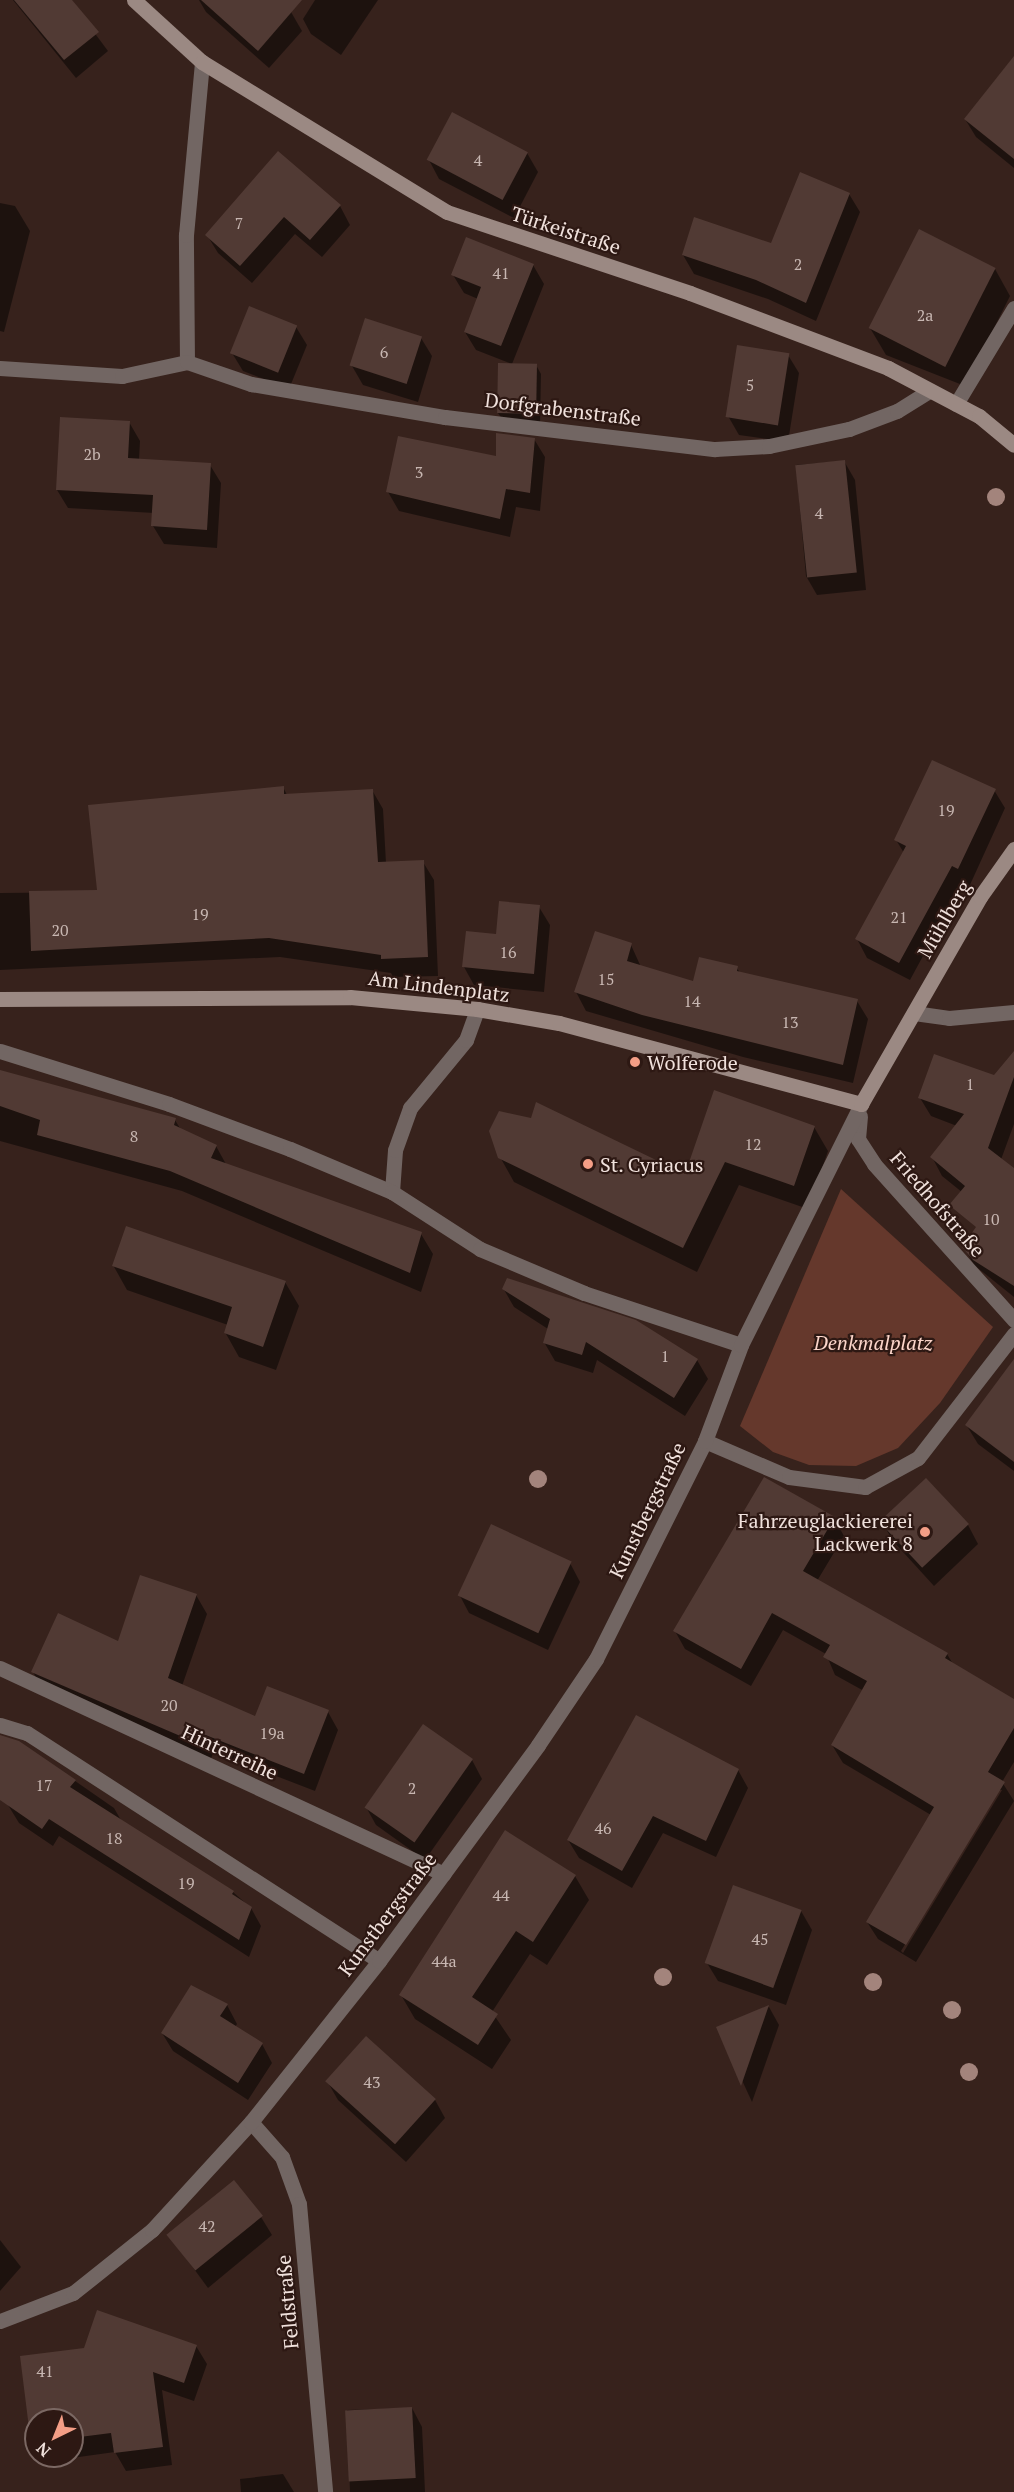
<!DOCTYPE html>
<meta charset="utf-8">
<style>
body{margin:0}
#map{position:relative;width:1014px;height:2492px;overflow:hidden;background:#37221c;font-family:"PT Serif",serif}
div>[style]{position:absolute}
.green>*{inset:0;background:#65382c}
.shadow>*{inset:0;background:#0007}
.building>*{inset:0;background:#513a34;transform-origin:0 0}
.lane>*{height:15px;margin:-7.5px;padding:0 7.5px;transform-origin:7.5px;border-radius:7.5px;background:#726663}
.street>*{height:15px;margin:-7.5px;padding:0 7.5px;transform-origin:7.5px;border-radius:7.5px;background:#726663}
.secondary>*{height:15px;margin:-7.5px;padding:0 7.5px;transform-origin:7.5px;border-radius:7.5px;background:#9b8983}
.trees>*{width:18px;height:18px;margin:-9px;border-radius:50%;background:#a3847c}
.dots>*{width:16px;height:16px;translate:-50% -50%;box-sizing:border-box;border:3px solid #2d1813;border-radius:50%}
span{translate:-50% -50%;white-space:nowrap;text-align:center;line-height:1.15;-webkit-text-stroke:4.5px #2d1813;paint-order:stroke}
.number-label{font-size:16px;color:#c8b7b2}
.number-label span{-webkit-text-stroke-width:0}
.street-label{font-size:20px;color:#f0e1dc}
.poi-label{font-size:20px;color:#f0e1dc}
.left{translate:0 -50%;text-align:left}
.right{translate:-100% -50%;text-align:right}
.park-label{font-size:20px;color:#fcd5ca;font-style:italic}
.north{position:absolute;left:24px;top:2408px;width:60px;height:60px;box-sizing:border-box;background:#2d1813;border:2px solid #7b6863;border-radius:50%;rotate:223deg;font-size:16px;font-weight:700;line-height:24px;text-align:center;color:#f0e1dc}
.north::after{content:'';display:block;margin:auto;width:21px;height:27px;background:#f49e86;clip-path:polygon(50% 0,100% 100%,50% 72%,0 100%)}
</style>
<div id="map">
<div class="green">
<i style="clip-path:polygon(841px 1189px,993px 1327px,940px 1403px,898px 1448px,856px 1466px,809px 1465px,773px 1452px,740px 1426px)"></i>
</div>
<div class="shadow">
<i style="clip-path:polygon(13px 0,70px 0,108px 51px,76px 78px)"></i>
<i style="clip-path:polygon(199px 0,278px 0,291px 12px,302px 31px,269px 68px,206px 12px)"></i>
<i style="clip-path:polygon(315px 0,378px 0,341px 55px,311px 34px,303px 19px)"></i>
<i style="clip-path:polygon(1014px 83px,1014px 168px,976px 137px,965px 119px)"></i>
<i style="clip-path:polygon(278px 153px,340px 206px,350px 225px,322px 257px,295px 234px,252px 283px,218px 253px,207px 235px)"></i>
<i style="clip-path:polygon(527px 153px,538px 172px,514px 218px,439px 179px,429px 160px)"></i>
<i style="clip-path:polygon(849px 194px,860px 212px,816px 321px,768px 299px,694px 274px,683px 255px,772px 245px)"></i>
<i style="clip-path:polygon(0 203px,15px 206px,30px 231px,4px 332px,0 331px)"></i>
<i style="clip-path:polygon(533px 265px,544px 284px,512px 364px,476px 350px,465px 332px,478px 299px,464px 293px,453px 275px)"></i>
<i style="clip-path:polygon(995px 269px,1010px 296px,965px 386px,886px 355px,870px 328px)"></i>
<i style="clip-path:polygon(296px 327px,307px 345px,289px 389px,243px 371px,232px 353px)"></i>
<i style="clip-path:polygon(421px 338px,432px 356px,418px 402px,363px 385px,352px 366px)"></i>
<i style="clip-path:polygon(788px 355px,799px 373px,788px 442px,739px 435px,728px 416px)"></i>
<i style="clip-path:polygon(536px 365px,541px 374px,540px 426px,504px 422px,498px 413px)"></i>
<i style="clip-path:polygon(129px 422px,140px 441px,139px 460px,210px 465px,221px 483px,217px 548px,164px 544px,153px 526px,154px 513px,68px 508px,57px 490px)"></i>
<i style="clip-path:polygon(534px 439px,545px 457px,540px 511px,516px 507px,510px 537px,399px 511px,388px 492px,497px 458px)"></i>
<i style="clip-path:polygon(844px 461px,855px 480px,866px 590px,817px 595px,806px 576px,796px 465px)"></i>
<i style="clip-path:polygon(283px 787px,287px 795px,372px 790px,383px 809px,386px 863px,423px 862px,434px 880px,438px 976px,393px 977px,391px 973px,280px 957px,0 970px,0 893px,99px 892px)"></i>
<i style="clip-path:polygon(994px 790px,1005px 808px,969px 887px,962px 884px,910px 980px,867px 958px,857px 939px,904px 853px,896px 840px)"></i>
<i style="clip-path:polygon(539px 907px,550px 925px,544px 992px,474px 985px,464px 967px)"></i>
<i style="clip-path:polygon(631px 945px,641px 967px,694px 983px,737px 968px,740px 973px,857px 1001px,868px 1019px,853px 1083px,743px 1057px,586px 1011px,576px 992px)"></i>
<i style="clip-path:polygon(1014px 1053px,1014px 1124px,983px 1209px,942px 1176px,932px 1157px,957px 1126px,931px 1116px,920px 1098px,995px 1077px)"></i>
<i style="clip-path:polygon(0 1071px,175px 1120px,181px 1130px,216px 1146px,227px 1166px,421px 1234px,433px 1254px,421px 1292px,182px 1191px,0 1141px)"></i>
<i style="clip-path:polygon(814px 1127px,828px 1151px,808px 1209px,739px 1185px,697px 1272px,514px 1182px,500px 1157px,686px 1176px)"></i>
<i style="clip-path:polygon(1014px 1187px,1014px 1297px,974px 1265px,964px 1247px)"></i>
<i style="clip-path:polygon(113px 1265px,285px 1282px,299px 1306px,276px 1370px,239px 1357px,225px 1332px,228px 1325px,127px 1290px)"></i>
<i style="clip-path:polygon(503px 1288px,635px 1322px,697px 1360px,708px 1379px,685px 1416px,597px 1360px,593px 1373px,555px 1361px,544px 1342px,548px 1329px,514px 1307px)"></i>
<i style="clip-path:polygon(1014px 1382px,1014px 1471px,978px 1444px,967px 1426px)"></i>
<i style="clip-path:polygon(evenodd,764px 1479px,834px 1518px,844px 1536px,817px 1581px,947px 1654px,953px 1664px,1014px 1701px,1014px 1762px,1002px 1782px,1014px 1801px,916px 1962px,878px 1939px,867px 1922px,931px 1815px,843px 1763px,832px 1745px,864px 1691px,835px 1675px,826px 1654px,783px 1630px,751px 1686px,685px 1649px,675px 1631px,764px 1479px,998px 1790px,1002px 1790px,903px 1953px,901px 1951px,998px 1790px)"></i>
<i style="clip-path:polygon(926px 1481px,968px 1525px,978px 1544px,934px 1586px,893px 1541px,882px 1522px)"></i>
<i style="clip-path:polygon(570px 1563px,580px 1582px,548px 1650px,469px 1613px,459px 1594px)"></i>
<i style="clip-path:polygon(196px 1595px,207px 1614px,182px 1686px,256px 1718px,328px 1712px,338px 1730px,315px 1791px,214px 1752px,209px 1762px,43px 1690px,33px 1672px,119px 1643px)"></i>
<i style="clip-path:polygon(0 1736px,19px 1742px,114px 1808px,122px 1822px,233px 1892px,251px 1908px,261px 1926px,249px 1957px,59px 1836px,53px 1846px,19px 1823px,0 1792px)"></i>
<i style="clip-path:polygon(472px 1760px,482px 1779px,425px 1860px,376px 1825px,366px 1807px)"></i>
<i style="clip-path:polygon(738px 1770px,748px 1788px,716px 1857px,663px 1833px,632px 1888px,579px 1858px,568px 1840px)"></i>
<i style="clip-path:polygon(575px 1876px,589px 1900px,547px 1965px,530px 1954px,492px 2012px,511px 2040px,492px 2069px,415px 2019px,401px 1995px)"></i>
<i style="clip-path:polygon(801px 1911px,812px 1930px,786px 2005px,718px 1981px,707px 1963px)"></i>
<i style="clip-path:polygon(227px 2005px,237px 2024px,235px 2027px,262px 2044px,272px 2063px,248px 2100px,173px 2051px,162px 2033px)"></i>
<i style="clip-path:polygon(769px 2007px,779px 2025px,752px 2102px,718px 2028px)"></i>
<i style="clip-path:polygon(327px 2081px,435px 2100px,445px 2118px,406px 2162px,338px 2100px)"></i>
<i style="clip-path:polygon(261px 2217px,272px 2235px,208px 2288px,169px 2235px)"></i>
<i style="clip-path:polygon(0 2240px,21px 2267px,0 2291px)"></i>
<i style="clip-path:polygon(196px 2346px,207px 2364px,194px 2401px,162px 2390px,172px 2465px,126px 2471px,115px 2452px,43px 2462px,40px 2456px,72px 2456px,72px 2420px,36px 2420px,36px 2449px,21px 2358px)"></i>
<i style="clip-path:polygon(412px 2408px,422px 2427px,425px 2492px,350px 2492px,347px 2410px)"></i>
<i style="clip-path:polygon(283px 2474px,294px 2492px,241px 2492px,240px 2479px)"></i>
</div>
<div class="building">
<i style="clip-path:polygon(14px 0,72px 0,99px 32px,64px 60px)"></i>
<i style="clip-path:polygon(201px 0,302px 0,258px 51px)"></i>
<i style="clip-path:polygon(1014px 56px,1014px 159px,964px 119px)"></i>
<i style="left:452px;top:112px;width:86px;height:54px;rotate:28deg"></i>
<i style="clip-path:polygon(278px 151px,341px 205px,310px 240px,284px 217px,240px 266px,205px 235px)"></i>
<i style="clip-path:polygon(800px 172px,850px 193px,806px 303px,756px 280px,682px 255px,694px 217px,771px 243px)"></i>
<i style="left:919px;top:229px;width:86px;height:111px;rotate:27deg"></i>
<i style="clip-path:polygon(466px 237px,534px 264px,501px 346px,464px 332px,481px 287px,451px 275px)"></i>
<i style="left:249px;top:306px;width:52px;height:51px;rotate:22deg"></i>
<i style="left:365px;top:318px;width:60px;height:50px;rotate:18deg"></i>
<i style="left:737px;top:345px;width:53px;height:73px;rotate:9deg"></i>
<i style="left:498px;top:363px;width:39px;height:50px;rotate:1deg"></i>
<i style="clip-path:polygon(60px 417px,130px 421px,128px 458px,211px 463px,207px 530px,151px 526px,153px 495px,56px 490px)"></i>
<i style="clip-path:polygon(496px 433px,535px 438px,530px 493px,506px 489px,500px 519px,386px 492px,398px 436px,496px 456px)"></i>
<i style="left:845px;top:460px;width:113px;height:50px;rotate:84deg"></i>
<i style="clip-path:polygon(932px 760px,996px 789px,958px 869px,952px 866px,899px 963px,855px 939px,906px 846px,894px 840px)"></i>
<i style="clip-path:polygon(284px 786px,284px 794px,373px 789px,378px 862px,424px 860px,428px 957px,381px 959px,381px 955px,269px 938px,31px 951px,29px 891px,97px 890px,88px 805px)"></i>
<i style="clip-path:polygon(499px 901px,540px 905px,534px 974px,462px 967px,466px 931px,496px 934px)"></i>
<i style="clip-path:polygon(595px 931px,632px 943px,627px 961px,693px 981px,699px 957px,738px 966px,737px 971px,858px 999px,843px 1065px,642px 1015px,574px 992px)"></i>
<i style="clip-path:polygon(1014px 1051px,1014px 1077px,988px 1148px,1014px 1168px,1014px 1286px,973px 1260px,962px 1247px,976px 1227px,949px 1205px,965px 1186px,930px 1157px,964px 1114px,918px 1098px,934px 1054px,994px 1075px)"></i>
<i style="clip-path:polygon(0 1070px,176px 1118px,174px 1125px,217px 1145px,211px 1158px,422px 1232px,410px 1273px,170px 1171px,37px 1135px,40px 1120px,0 1106px)"></i>
<i style="clip-path:polygon(714px 1090px,815px 1126px,794px 1186px,725px 1162px,683px 1248px,498px 1158px,489px 1131px,499px 1111px,531px 1118px,536px 1102px,685px 1174px)"></i>
<i style="clip-path:polygon(126px 1226px,286px 1281px,263px 1347px,224px 1333px,232px 1307px,112px 1266px)"></i>
<i style="clip-path:polygon(507px 1278px,636px 1320px,698px 1359px,674px 1398px,586px 1342px,582px 1355px,543px 1343px,550px 1319px,502px 1289px)"></i>
<i style="clip-path:polygon(1014px 1359px,1014px 1462px,965px 1425px)"></i>
<i style="clip-path:polygon(764px 1477px,835px 1517px,803px 1571px,948px 1653px,945px 1658px,1014px 1699px,1014px 1728px,988px 1772px,1005px 1782px,906px 1945px,866px 1922px,934px 1807px,831px 1745px,867px 1681px,823px 1657px,830px 1645px,772px 1613px,741px 1669px,673px 1631px)"></i>
<i style="left:926px;top:1478px;width:63px;height:64px;rotate:47deg"></i>
<i style="left:491px;top:1524px;width:89px;height:79px;rotate:25deg"></i>
<i style="clip-path:polygon(140px 1575px,197px 1594px,168px 1678px,255px 1716px,267px 1686px,329px 1710px,304px 1774px,203px 1734px,199px 1744px,31px 1672px,58px 1613px,118px 1641px)"></i>
<i style="clip-path:polygon(636px 1715px,739px 1769px,706px 1841px,653px 1816px,622px 1871px,567px 1840px)"></i>
<i style="left:423px;top:1724px;width:61px;height:102px;rotate:35deg"></i>
<i style="clip-path:polygon(0 1735px,19px 1741px,76px 1780px,70px 1787px,234px 1891px,232px 1894px,252px 1907px,239px 1940px,49px 1819px,42px 1829px,0 1800px)"></i>
<i style="clip-path:polygon(505px 1830px,576px 1875px,533px 1942px,516px 1931px,472px 1997px,498px 2014px,478px 2045px,399px 1995px)"></i>
<i style="left:733px;top:1885px;width:73px;height:83px;rotate:20deg"></i>
<i style="clip-path:polygon(191px 1985px,228px 2004px,220px 2016px,263px 2043px,238px 2083px,161px 2033px)"></i>
<i style="clip-path:polygon(769px 2005px,741px 2086px,716px 2027px)"></i>
<i style="left:366px;top:2036px;width:94px;height:61px;rotate:42deg"></i>
<i style="left:234px;top:2180px;width:46px;height:87px;rotate:51deg"></i>
<i style="clip-path:polygon(97px 2310px,197px 2345px,184px 2383px,153px 2372px,163px 2447px,114px 2453px,111px 2433px,72px 2438px,72px 2420px,36px 2420px,36px 2443px,31px 2444px,20px 2356px,84px 2348px)"></i>
<i style="left:412px;top:2407px;width:71px;height:67px;rotate:87deg"></i>
</div>
<div class="lane">
<i style="left:956px;top:404px;width:112px;rotate:-58.9deg"></i>
<i style="left:392px;top:1192px;width:42px;rotate:-85.9deg"></i>
<i style="left:395px;top:1150px;width:45px;rotate:-70.3deg"></i>
<i style="left:410px;top:1108px;width:88px;rotate:-50.5deg"></i>
<i style="left:466px;top:1040px;width:33px;rotate:-70deg"></i>
</div>
<div class="street">
<i style="left:187px;top:362px;width:127px;rotate:-90.5deg"></i>
<i style="left:186px;top:235px;width:174px;rotate:-84.7deg"></i>
<i style="left:0;top:368px;width:122px;rotate:3.8deg"></i>
<i style="left:122px;top:376px;width:66px;rotate:-12.2deg"></i>
<i style="left:187px;top:362px;width:68px;rotate:19deg"></i>
<i style="left:251px;top:384px;width:197px;rotate:9.7deg"></i>
<i style="left:445px;top:417px;width:272px;rotate:6.8deg"></i>
<i style="left:715px;top:449px;width:54px;rotate:-3.2deg"></i>
<i style="left:769px;top:446px;width:82px;rotate:-12deg"></i>
<i style="left:849px;top:429px;width:51px;rotate:-20.6deg"></i>
<i style="left:897px;top:411px;width:38px;rotate:-32deg"></i>
<i style="left:914px;top:1013px;width:35px;rotate:8deg"></i>
<i style="left:949px;top:1018px;width:65px;rotate:-5.3deg"></i>
<i style="left:0;top:1051px;width:177px;rotate:17.4deg"></i>
<i style="left:169px;top:1104px;width:129px;rotate:20.4deg"></i>
<i style="left:290px;top:1149px;width:111px;rotate:22.9deg"></i>
<i style="left:392px;top:1192px;width:105px;rotate:32.9deg"></i>
<i style="left:480px;top:1249px;width:113px;rotate:22.9deg"></i>
<i style="left:584px;top:1293px;width:165px;rotate:18.3deg"></i>
<i style="left:860px;top:1116px;width:23px;rotate:95deg"></i>
<i style="left:858px;top:1139px;width:30px;rotate:57deg"></i>
<i style="left:874px;top:1164px;width:210px;rotate:48.1deg"></i>
<i style="left:705px;top:1441px;width:91px;rotate:23.2deg"></i>
<i style="left:789px;top:1477px;width:77px;rotate:7.5deg"></i>
<i style="left:865px;top:1487px;width:60px;rotate:-28.7deg"></i>
<i style="left:918px;top:1458px;width:157px;rotate:-52.3deg"></i>
<i style="left:0;top:1668px;width:489px;rotate:24.9deg"></i>
<i style="left:0;top:1725px;width:28px;rotate:17deg"></i>
<i style="left:27px;top:1733px;width:419px;rotate:32.9deg"></i>
<i style="left:251px;top:2122px;width:47px;rotate:48.5deg"></i>
<i style="left:282px;top:2157px;width:50px;rotate:70.1deg"></i>
<i style="left:299px;top:2204px;width:289px;rotate:84.8deg"></i>
<i style="left:0;top:2321px;width:78px;rotate:-21deg"></i>
<i style="left:73px;top:2293px;width:101px;rotate:-38.6deg"></i>
<i style="left:152px;top:2230px;width:147px;rotate:-47.5deg"></i>
<i style="left:251px;top:2122px;width:206px;rotate:-51.5deg"></i>
<i style="left:379px;top:1961px;width:268px;rotate:-53.6deg"></i>
<i style="left:538px;top:1745px;width:104px;rotate:-56deg"></i>
<i style="left:596px;top:1659px;width:244px;rotate:-63.4deg"></i>
<i style="left:705px;top:1441px;width:103px;rotate:-69.4deg"></i>
<i style="left:741px;top:1345px;width:269px;rotate:-63.5deg"></i>
</div>
<div class="secondary">
<i style="left:134px;top:0;width:92px;rotate:42.4deg"></i>
<i style="left:202px;top:62px;width:287px;rotate:31.5deg"></i>
<i style="left:447px;top:212px;width:256px;rotate:18.4deg"></i>
<i style="left:690px;top:293px;width:212px;rotate:20.7deg"></i>
<i style="left:888px;top:368px;width:103px;rotate:27.8deg"></i>
<i style="left:979px;top:416px;width:45px;rotate:39.6deg"></i>
<i style="left:0;top:999px;width:350px;rotate:-0.3deg"></i>
<i style="left:350px;top:997px;width:128px;rotate:5.4deg"></i>
<i style="left:477px;top:1009px;width:83px;rotate:9.7deg"></i>
<i style="left:559px;top:1023px;width:313px;rotate:15deg"></i>
<i style="left:861px;top:1104px;width:239px;rotate:-60.1deg"></i>
<i style="left:980px;top:897px;width:59px;rotate:-54.7deg"></i>
</div>
<div class="trees">
<i style="left:996px;top:497px"></i>
<i style="left:538px;top:1479px"></i>
<i style="left:663px;top:1977px"></i>
<i style="left:873px;top:1982px"></i>
<i style="left:952px;top:2010px"></i>
<i style="left:969px;top:2072px"></i>
</div>
<div class="dots">
<i style="left:635px;top:1062px;background:#f49e86"></i>
<i style="left:588px;top:1164px;background:#f49e86"></i>
<i style="left:925px;top:1532px;background:#f49e86"></i>
</div>
<div class="number-label">
<span style="left:478px;top:160px">4</span>
<span style="left:239px;top:223px">7</span>
<span style="left:798px;top:264px">2</span>
<span style="left:501px;top:273px">41</span>
<span style="left:925px;top:315px">2a</span>
<span style="left:384px;top:352px">6</span>
<span style="left:750px;top:385px">5</span>
<span style="left:92px;top:454px">2b</span>
<span style="left:419px;top:472px">3</span>
<span style="left:819px;top:513px">4</span>
<span style="left:946px;top:810px">19</span>
<span style="left:200px;top:914px">19</span>
<span style="left:899px;top:917px">21</span>
<span style="left:60px;top:930px">20</span>
<span style="left:508px;top:952px">16</span>
<span style="left:606px;top:979px">15</span>
<span style="left:692px;top:1001px">14</span>
<span style="left:790px;top:1022px">13</span>
<span style="left:970px;top:1084px">1</span>
<span style="left:134px;top:1136px">8</span>
<span style="left:753px;top:1144px">12</span>
<span style="left:991px;top:1219px">10</span>
<span style="left:665px;top:1356px">1</span>
<span style="left:169px;top:1705px">20</span>
<span style="left:272px;top:1733px">19a</span>
<span style="left:44px;top:1785px">17</span>
<span style="left:412px;top:1788px">2</span>
<span style="left:603px;top:1828px">46</span>
<span style="left:114px;top:1838px">18</span>
<span style="left:186px;top:1883px">19</span>
<span style="left:501px;top:1895px">44</span>
<span style="left:760px;top:1939px">45</span>
<span style="left:444px;top:1961px">44a</span>
<span style="left:372px;top:2082px">43</span>
<span style="left:207px;top:2226px">42</span>
<span style="left:45px;top:2371px">41</span>
</div>
<div class="street-label">
<span style="left:566px;top:230px;rotate:18deg">Türkeistraße</span>
<span style="left:563px;top:409px;rotate:7deg">Dorfgrabenstraße</span>
<span style="left:944px;top:919px;rotate:-60deg">Mühlberg</span>
<span style="left:439px;top:986px;rotate:7deg">Am Lindenplatz</span>
<span style="left:938px;top:1204px;rotate:49deg">Friedhofstraße</span>
<span style="left:647px;top:1510px;rotate:-64deg">Kunstbergstraße</span>
<span style="left:230px;top:1752px;rotate:25deg">Hinterreihe</span>
<span style="left:387px;top:1914px;rotate:-53deg">Kunstbergstraße</span>
<span style="left:287px;top:2302px;rotate:-95deg">Feldstraße</span>
</div>
<div class="poi-label">
<span class="left" style="left:647px;top:1062px">Wolferode</span>
<span class="left" style="left:600px;top:1164px">St. Cyriacus</span>
<span class="right" style="left:913px;top:1532px">Fahrzeuglackiererei<br>Lackwerk 8</span>
</div>
<div class="park-label">
<span style="left:873px;top:1342px">Denkmalplatz</span>
</div>
<div class="north">N</div>
</div>
